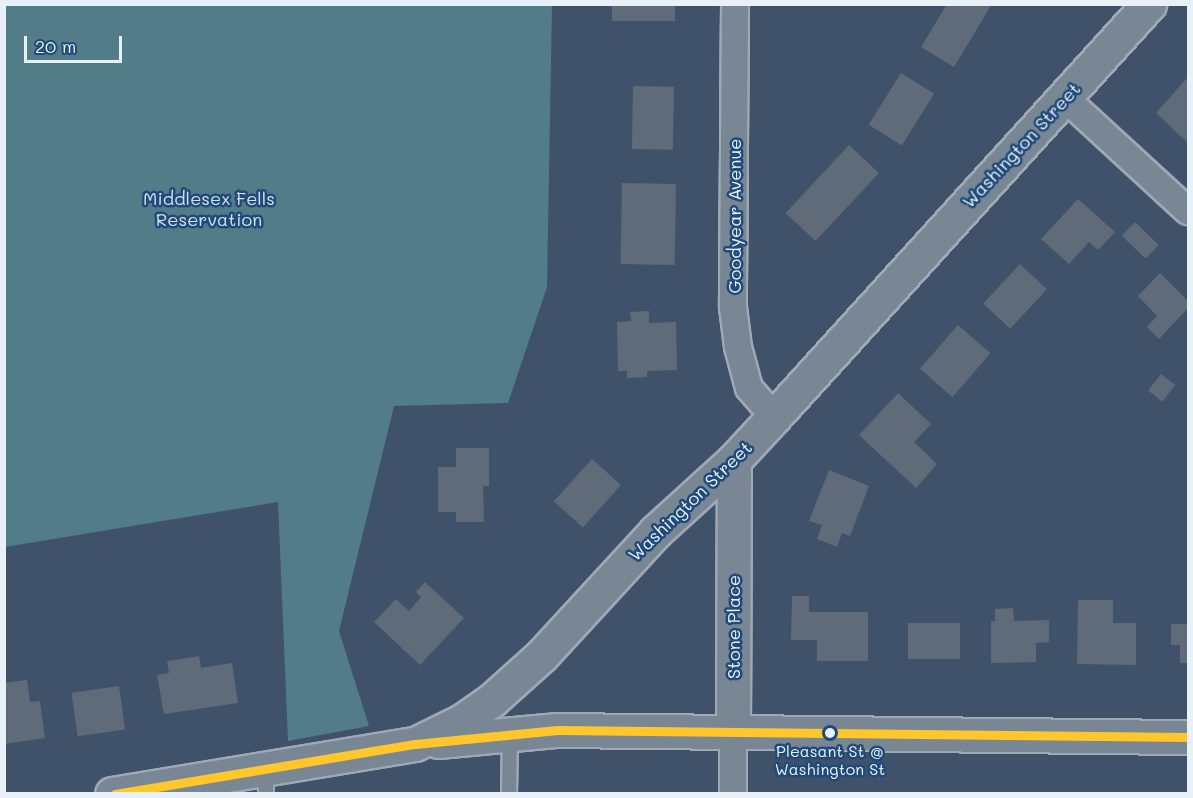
<!DOCTYPE html>
<style>
body{margin:0}
#map{position:relative;width:1193px;height:798px;overflow:hidden;background:#3f526a;font-family:Mali,sans-serif}
div>[style]{position:absolute}
.green>*{inset:0;background:#517c88}
.building>*{inset:0;background:#606b7a;transform-origin:0 0}
.roads{filter:drop-shadow(2px 0 #9fa9b5) drop-shadow(-2px 0 #9fa9b5) drop-shadow(0 2px #9fa9b5) drop-shadow(0 -2px #9fa9b5)}
.service>*{height:14px;margin:-7px;padding:0 7px;transform-origin:7px;border-radius:7px;background:#798694}
.minor>*{height:26px;margin:-13px;padding:0 13px;transform-origin:13px;border-radius:13px;background:#798694}
.secondary>*{height:33px;margin:-16.5px;padding:0 16.5px;transform-origin:16.5px;border-radius:16.5px;background:#798694}
.bus-1>*{height:9px;margin:-4.5px;padding:0 4.5px;transform-origin:4.5px;border-radius:4.5px;background:#ffc72c}
.dots>*{width:16px;height:16px;translate:-50% -50%;box-sizing:border-box;border:3px solid #1f4a7a;border-radius:50%}
span{translate:-50% -50%;white-space:nowrap;text-align:center;line-height:1.15;-webkit-text-stroke:5px #1f4a7a;paint-order:stroke}
.bus-label{font-size:16px;color:#e8f1f8}
.street-label{font-size:18px;color:#e8f1f8}
.park-label{font-size:18px;color:#d2e0e8}
.frame{position:absolute;inset:0;border:6px solid #e8f1f8;pointer-events:none}
.scale{position:absolute;left:24px;top:36px;width:98px;height:27px;box-sizing:border-box;border:3px solid #e8f1f8;border-top:0;padding-left:8px;font-size:18px;line-height:21px;white-space:nowrap;color:#e8f1f8;-webkit-text-stroke:4px #1f4a7a;paint-order:stroke}
</style>
<div id="map">
<div class="green">
<i style="clip-path:polygon(5px 4px,552px 5px,547px 287px,508px 403px,394px 406px,339px 631px,369px 726px,288px 741px,278px 502px,5px 547px)"></i>
</div>
<div class="building">
<i style="left:612px;top:4px;width:63px;height:17px"></i>
<i style="clip-path:polygon(947px 4px,992px 4px,954px 67px,921px 47px)"></i>
<i style="left:901px;top:73px;width:39px;height:61px;rotate:32deg"></i>
<i style="clip-path:polygon(1188px 77px,1188px 143px,1156px 113px)"></i>
<i style="left:633px;top:86px;width:41px;height:63px;rotate:1deg"></i>
<i style="left:849px;top:145px;width:41px;height:93px;rotate:43deg"></i>
<i style="left:622px;top:183px;width:54px;height:81px;rotate:1deg"></i>
<i style="clip-path:polygon(1078px 199px,1115px 232px,1098px 250px,1089px 242px,1069px 264px,1041px 239px)"></i>
<i style="left:1135px;top:222px;width:33px;height:19px;rotate:44deg"></i>
<i style="left:1020px;top:264px;width:37px;height:54px;rotate:43deg"></i>
<i style="clip-path:polygon(1160px 273px,1188px 301px,1188px 308px,1159px 339px,1147px 327px,1157px 316px,1138px 296px)"></i>
<i style="clip-path:polygon(649px 311px,649px 323px,676px 322px,677px 370px,647px 371px,647px 377px,627px 378px,627px 371px,618px 371px,617px 322px,631px 321px,630px 312px)"></i>
<i style="left:958px;top:325px;width:43px;height:58px;rotate:41deg"></i>
<i style="left:1161px;top:374px;width:18px;height:21px;rotate:38deg"></i>
<i style="clip-path:polygon(898px 393px,931px 424px,914px 442px,937px 464px,916px 488px,859px 435px)"></i>
<i style="clip-path:polygon(456px 448px,489px 448px,489px 486px,483px 486px,484px 522px,456px 522px,456px 512px,438px 512px,438px 467px,456px 467px)"></i>
<i style="left:592px;top:459px;width:39px;height:57px;rotate:42deg"></i>
<i style="clip-path:polygon(829px 470px,869px 486px,850px 536px,842px 533px,837px 547px,817px 539px,822px 525px,809px 521px)"></i>
<i style="clip-path:polygon(425px 582px,464px 618px,420px 665px,374px 622px,396px 599px,409px 611px,421px 597px,416px 592px)"></i>
<i style="clip-path:polygon(792px 596px,809px 596px,809px 612px,868px 612px,868px 661px,817px 661px,817px 640px,791px 640px)"></i>
<i style="clip-path:polygon(1078px 600px,1113px 600px,1113px 623px,1136px 623px,1136px 665px,1077px 664px)"></i>
<i style="clip-path:polygon(1013px 608px,1014px 621px,1049px 620px,1049px 642px,1036px 643px,1036px 662px,991px 663px,991px 621px,995px 621px,995px 609px)"></i>
<i style="left:908px;top:623px;width:52px;height:36px"></i>
<i style="clip-path:polygon(1171px 624px,1188px 624px,1188px 663px,1180px 663px,1180px 645px,1171px 645px)"></i>
<i style="clip-path:polygon(199px 656px,201px 668px,232px 663px,238px 703px,164px 714px,157px 675px,169px 673px,167px 661px)"></i>
<i style="clip-path:polygon(27px 680px,30px 702px,40px 701px,45px 738px,4px 744px,4px 683px)"></i>
<i style="left:119px;top:686px;width:44px;height:48px;rotate:82deg"></i>
</div>
<div class="roads">
<div class="service">
<i style="left:266px;top:769px;width:25px;rotate:90deg"></i>
<i style="left:509px;top:794px;width:59px;rotate:-89deg"></i>
</div>
<div class="minor">
<i style="left:735px;top:4px;width:303px;rotate:90.4deg"></i>
<i style="left:733px;top:307px;width:40px;rotate:82.9deg"></i>
<i style="left:738px;top:347px;width:42px;rotate:75deg"></i>
<i style="left:749px;top:388px;width:38px;rotate:49deg"></i>
<i style="left:1065px;top:98px;width:167px;rotate:42.6deg"></i>
<i style="left:733px;top:731px;width:63px;rotate:90deg"></i>
</div>
<div class="secondary">
<i style="left:733px;top:731px;width:271px;rotate:-89.8deg"></i>
<i style="left:438px;top:741px;width:120px;rotate:-5.3deg"></i>
<i style="left:557px;top:730px;width:631px;rotate:0.64deg"></i>
<i style="left:112px;top:794px;width:307px;rotate:-9.4deg"></i>
<i style="left:415px;top:744px;width:52px;rotate:-26.1deg"></i>
<i style="left:462px;top:721px;width:37px;rotate:-35deg"></i>
<i style="left:492px;top:700px;width:67px;rotate:-42deg"></i>
<i style="left:542px;top:655px;width:167px;rotate:-47.4deg"></i>
<i style="left:655px;top:532px;width:107px;rotate:-42.3deg"></i>
<i style="left:734px;top:460px;width:59px;rotate:-47.1deg"></i>
<i style="left:774px;top:417px;width:558px;rotate:-47.76deg"></i>
</div>
</div>
<div class="bus-1">
<i style="left:115px;top:794px;width:304px;rotate:-9.5deg"></i>
<i style="left:415px;top:744px;width:143px;rotate:-5.6deg"></i>
<i style="left:557px;top:730px;width:631px;rotate:0.64deg"></i>
</div>
<div class="dots">
<i style="left:830px;top:733px;background:#e8f1f8"></i>
</div>
<div class="bus-label">
<span style="left:830px;top:760px">Pleasant St @<br>Washington St</span>
</div>
<div class="street-label">
<span style="left:1021px;top:145px;rotate:-47deg">Washington Street</span>
<span style="left:734px;top:216px;rotate:-90deg">Goodyear Avenue</span>
<span style="left:690px;top:501px;rotate:-44deg">Washington Street</span>
<span style="left:733px;top:627px;rotate:-90deg">Stone Place</span>
</div>
<div class="park-label">
<span style="left:209px;top:209px">Middlesex Fells<br>Reservation</span>
</div>
<div class="frame"></div>
<div class="scale">20 m</div>
</div>
